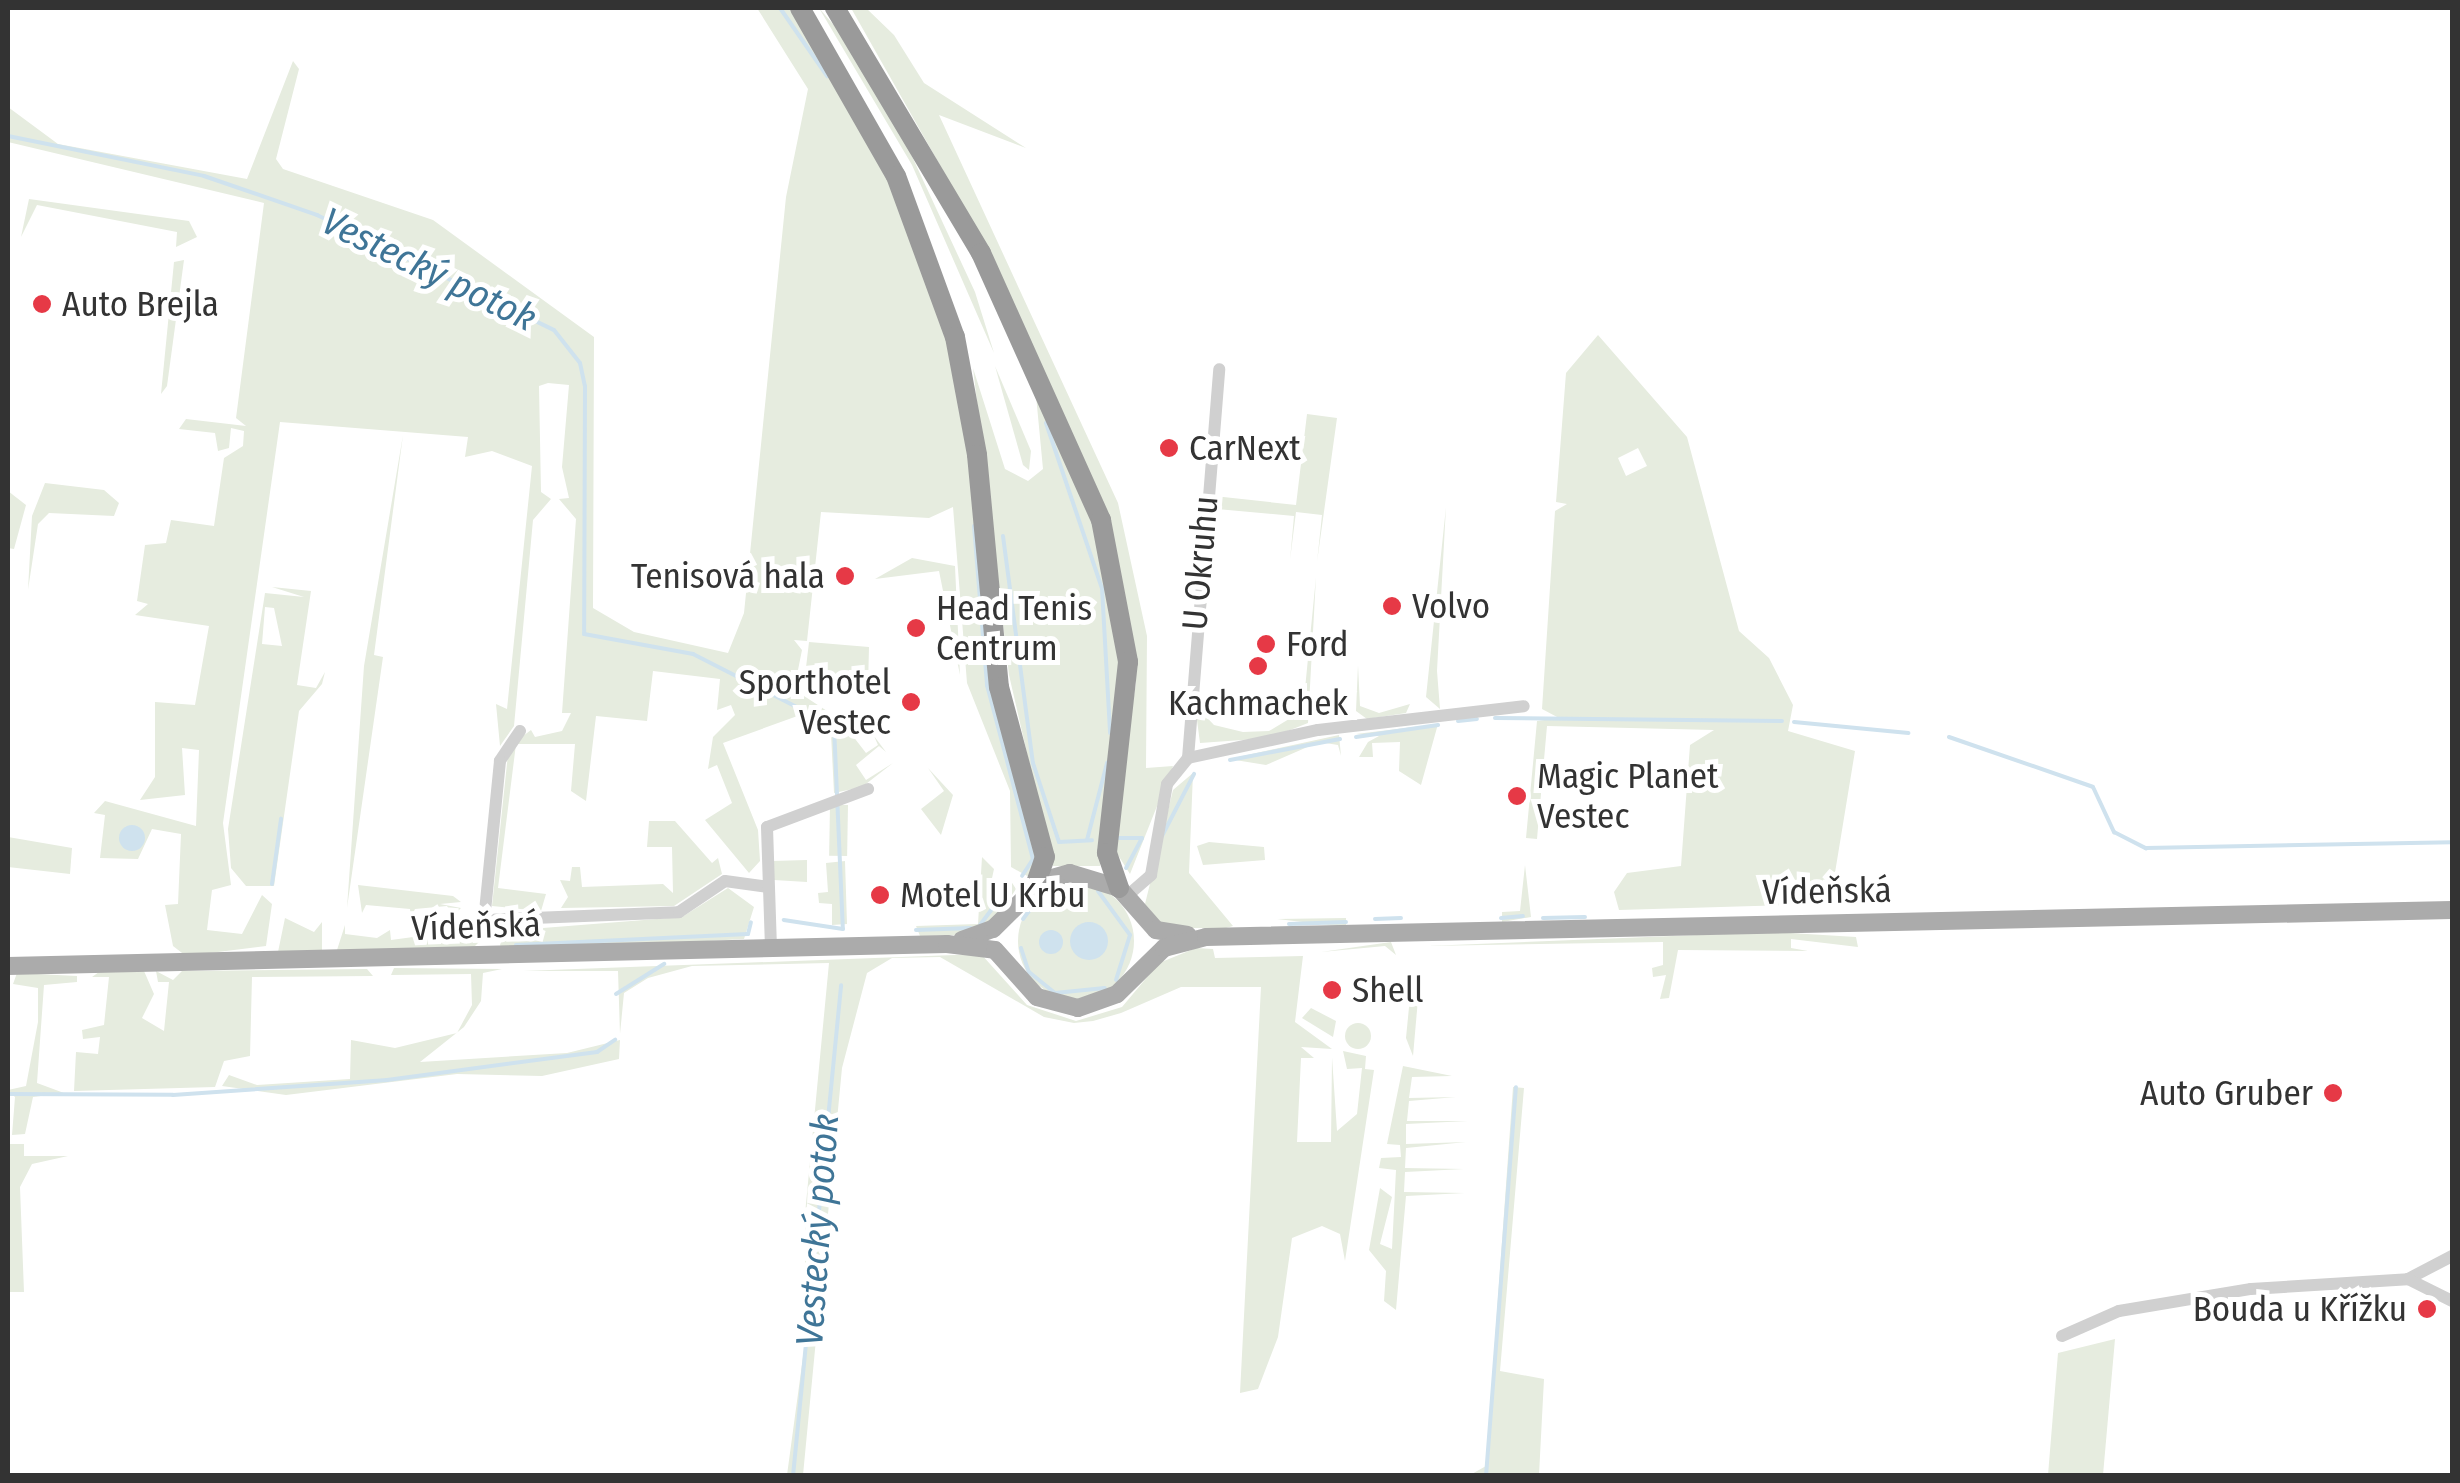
<!DOCTYPE html>
<meta charset="utf-8">
<style>
body{margin:0}
#map{position:relative;width:2460px;height:1483px;overflow:hidden;background:#fff;font-family:"Fira Sans Condensed",sans-serif}
div>[style]{position:absolute}
.green>*{inset:0;background:#e6ecdf;transform-origin:0 0}
.round{border-radius:50%}
.water>*{inset:0;background:#cfe2ee}
.stream>*{height:4px;margin:-2px;padding:0 2px;transform-origin:2px;border-radius:2px;background:#cfe2ee}
.minor>*{height:12px;margin:-6px;padding:0 6px;transform-origin:6px;border-radius:6px;background:#d0d0d0}
.major>*{height:18px;margin:-9px;padding:0 9px;transform-origin:9px;border-radius:9px;background:#ababab}
.highway>*{height:20px;margin:-10px;padding:0 10px;transform-origin:10px;border-radius:10px;background:#9a9a9a}
.dots>*{width:28px;height:28px;translate:-50% -50%;box-sizing:border-box;border:5px solid #fff;border-radius:50%}
span{translate:-50% -50%;white-space:nowrap;text-align:center;line-height:1.15;-webkit-text-stroke:10px #fff;paint-order:stroke}
.poi-label{font-size:35px;color:#333}
.left{translate:0 -50%;text-align:left}
.right{translate:-100% -50%;text-align:right}
.street-label{font-size:35px;color:#333}
.water-label{font-size:38px;color:#3f7597;font-style:italic}
.frame{position:absolute;inset:0;border:10px solid #333;pointer-events:none}
</style>
<div id="map">
<div class="green">
<i style="clip-path:polygon(757px 8px,791px 8px,903px 200px,965px 398px,989px 642px,1039px 855px,1029px 877px,1011px 867px,1010px 791px,967px 683px,953px 507px,929px 518px,821px 512px,807px 641px,794px 640px,802px 650px,796px 680px,804px 696px,844px 722px,851px 712px,860px 719px,866px 729px,860px 721px,849px 731px,866px 753px,878px 745px,874px 736px,886px 752px,879px 746px,856px 765px,866px 780px,893px 763px,862px 787px,834px 793px,831px 734px,803px 714px,723px 743px,758px 830px,760px 861px,749px 873px,705px 820px,732px 803px,717px 765px,708px 769px,713px 737px,735px 715px,731px 705px,717px 710px,720px 679px,653px 671px,647px 721px,596px 716px,586px 801px,571px 791px,575px 744px,516px 744px,498px 888px,546px 894px,541px 911px,492px 906px,508px 754px,519px 739px,531px 730px,535px 737px,562px 731px,571px 713px,562px 713px,576px 519px,559px 499px,569px 498px,562px 467px,569px 385px,548px 383px,539px 386px,541px 492px,551px 499px,533px 520px,514px 726px,500px 746px,496px 704px,507px 709px,532px 466px,492px 451px,465px 457px,468px 437px,280px 422px,223px 823px,231px 885px,212px 890px,207px 930px,242px 934px,262px 895px,272px 904px,266px 946px,186px 956px,173px 946px,165px 905px,178px 904px,181px 834px,152px 829px,138px 859px,100px 858px,105px 815px,94px 813px,105px 801px,196px 826px,199px 750px,182px 748px,185px 795px,140px 800px,155px 777px,155px 702px,195px 705px,209px 626px,135px 615px,148px 604px,137px 601px,145px 545px,166px 543px,171px 520px,214px 526px,224px 458px,243px 446px,244px 431px,231px 428px,229px 448px,218px 451px,215px 433px,179px 429px,186px 419px,246px 426px,236px 418px,264px 203px,8px 142px,8px 107px,58px 144px,247px 179px,293px 61px,299px 69px,276px 159px,283px 169px,433px 220px,594px 337px,593px 608px,634px 632px,728px 653px,744px 613px,786px 197px,808px 89px)"></i>
<i style="clip-path:polygon(819px 8px,845px 38px,903px 137px,975px 292px,994px 353px,912px 165px)"></i>
<i style="clip-path:polygon(851px 8px,866px 8px,894px 35px,924px 83px,1026px 148px,939px 115px,1118px 503px,1147px 636px,1146px 768px,1173px 766px,1130px 874px,1111px 844px,1136px 683px,1113px 534px,989px 252px)"></i>
<i style="clip-path:polygon(29px 199px,189px 221px,197px 237px,176px 247px,177px 232px,37px 205px,21px 237px)"></i>
<i style="clip-path:polygon(184px 260px,167px 386px,161px 394px,174px 262px)"></i>
<i style="clip-path:polygon(evenodd,1598px 335px,1687px 437px,1739px 631px,1769px 658px,1793px 705px,1788px 731px,1855px 751px,1832px 891px,1818px 904px,1619px 910px,1614px 892px,1627px 873px,1681px 866px,1690px 745px,1714px 730px,1547px 726px,1537px 839px,1526px 838px,1537px 721px,1559px 718px,1542px 709px,1555px 511px,1567px 504px,1556px 502px,1566px 373px,1598px 335px,1638px 448px,1647px 466px,1626px 476px,1618px 458px,1638px 448px)"></i>
<i style="clip-path:polygon(995px 366px,1031px 451px,1029px 470px,1023px 465px)"></i>
<i style="clip-path:polygon(973px 368px,1005px 469px,1028px 481px,1043px 469px,1035px 385px,1089px 504px,1122px 655px,1100px 866px,1053px 866px,1009px 675px)"></i>
<i style="clip-path:polygon(1307px 414px,1337px 418px,1317px 562px,1322px 515px,1296px 512px,1290px 560px,1294px 516px,1217px 509px,1204px 625px,1214px 496px,1296px 505px)"></i>
<i style="clip-path:polygon(403px 435px,374px 655px,383px 657px,347px 908px,364px 666px)"></i>
<i style="clip-path:polygon(45px 483px,104px 490px,119px 503px,114px 516px,49px 513px,38px 524px,28px 590px,32px 516px)"></i>
<i style="clip-path:polygon(8px 491px,26px 505px,14px 549px,8px 548px)"></i>
<i style="clip-path:polygon(1446px 507px,1437px 671px,1440px 709px,1426px 697px)"></i>
<i style="clip-path:polygon(912px 558px,955px 566px,960px 675px,939px 571px,875px 579px)"></i>
<i style="clip-path:polygon(1316px 577px,1308px 723px,1270px 738px,1200px 743px,1195px 705px,1214px 725px,1243px 732px,1269px 731px,1294px 716px,1304px 699px)"></i>
<i style="clip-path:polygon(evenodd,272px 587px,311px 591px,297px 685px,316px 688px,325px 672px,322px 684px,299px 711px,274px 886px,246px 886px,231px 868px,228px 829px,265px 593px,304px 597px,272px 587px,265px 607px,274px 608px,282px 646px,262px 644px,265px 607px)"></i>
<i style="clip-path:polygon(809px 642px,869px 647px,868px 687px,854px 683px,843px 692px,845px 684px,825px 672px,805px 676px)"></i>
<i style="clip-path:polygon(1358px 665px,1360px 706px,1379px 713px,1410px 704px,1406px 713px,1367px 719px,1356px 711px)"></i>
<i style="clip-path:polygon(1438px 724px,1421px 785px,1399px 771px,1400px 742px,1372px 743px,1373px 757px,1359px 757px,1368px 742px,1379px 736px,1356px 734px)"></i>
<i style="clip-path:polygon(1339px 735px,1341px 756px,1338px 745px,1319px 742px,1266px 765px,1229px 759px)"></i>
<i style="clip-path:polygon(928px 768px,953px 795px,941px 835px,921px 809px,944px 791px)"></i>
<i style="clip-path:polygon(1193px 773px,1189px 873px,1233px 926px,1226px 928px,1165px 928px,1145px 904px,1173px 790px)"></i>
<i style="left:848px;top:805px;width:51px;height:18px;rotate:91deg"></i>
<i style="clip-path:polygon(649px 821px,675px 821px,712px 863px,718px 858px,722px 874px,674px 906px,561px 908px,568px 897px,560px 880px,570px 881px,572px 867px,580px 867px,582px 887px,663px 884px,673px 893px,672px 847px,647px 847px)"></i>
<i style="clip-path:polygon(8px 837px,72px 848px,70px 874px,8px 867px)"></i>
<i style="clip-path:polygon(1209px 842px,1264px 847px,1265px 860px,1203px 865px,1197px 846px)"></i>
<i style="clip-path:polygon(982px 857px,994px 869px,989px 892px,1009px 878px,1016px 889px,995px 921px,960px 935px,920px 936px,916px 926px,978px 924px)"></i>
<i style="clip-path:polygon(807px 860px,807px 882px,774px 880px,772px 861px)"></i>
<i style="clip-path:polygon(845px 861px,847px 924px,832px 925px,832px 904px,819px 903px,818px 893px,828px 892px,826px 863px)"></i>
<i style="clip-path:polygon(1525px 865px,1531px 917px,1502px 922px,1502px 912px,1520px 911px)"></i>
<i class="round" style="left:1018px;top:883px;width:116px;height:116px"></i>
<i style="clip-path:polygon(358px 885px,453px 896px,461px 902px,440px 904px,461px 908px,453px 916px,447px 906px,415px 909px,411px 917px,410px 909px,366px 905px,362px 913px)"></i>
<i style="clip-path:polygon(728px 888px,754px 907px,744px 939px,504px 952px,500px 945px,505px 931px,682px 917px)"></i>
<i style="clip-path:polygon(285px 918px,314px 932px,322px 922px,322px 950px,278px 952px)"></i>
<i style="clip-path:polygon(1346px 918px,1346px 927px,1277px 919px)"></i>
<i style="clip-path:polygon(345px 925px,345px 934px,377px 938px,390px 930px,391px 940px,495px 926px,472px 949px,337px 950px)"></i>
<i style="clip-path:polygon(1772px 932px,1856px 937px,1858px 947px,1791px 939px,1791px 948px,1808px 951px,1678px 950px,1669px 998px,1660px 999px,1666px 975px,1653px 977px,1652px 968px,1663px 965px,1663px 942px,1427px 946px)"></i>
<i style="clip-path:polygon(1391px 942px,1396px 955px,1385px 946px,1321px 952px)"></i>
<i style="clip-path:polygon(1196px 948px,1213px 949px,1215px 958px,1303px 956px,1295px 1022px,1332px 1049px,1301px 1047px,1314px 1058px,1301px 1058px,1297px 1142px,1331px 1142px,1332px 1057px,1337px 1131px,1357px 1114px,1362px 1068px,1347px 1069px,1343px 1051px,1366px 1056px,1365px 1069px,1374px 1070px,1345px 1261px,1340px 1234px,1322px 1226px,1292px 1238px,1278px 1337px,1258px 1389px,1240px 1393px,1261px 987px,1181px 987px,1121px 1013px,1093px 1021px,1074px 1023px,1044px 1017px,940px 957px,892px 958px,867px 973px,842px 1068px,803px 1475px,787px 1475px,805px 1342px,805px 1214px,829px 963px,692px 966px,648px 978px,624px 993px,620px 1034px,618px 971px,523px 971px,981px 954px,1027px 1005px,1076px 1021px,1122px 1007px,1159px 963px)"></i>
<i style="clip-path:polygon(394px 968px,502px 969px,483px 973px,481px 1001px,464px 1027px,420px 1062px,567px 1053px,620px 1040px,619px 1059px,542px 1076px,457px 1074px,286px 1095px,222px 1086px,229px 1075px,257px 1085px,350px 1079px,351px 1040px,395px 1048px,457px 1033px,472px 1005px,471px 974px,391px 975px)"></i>
<i style="clip-path:polygon(367px 969px,373px 976px,252px 977px,250px 1056px,224px 1061px,215px 1087px,74px 1091px,76px 1052px,98px 1054px,100px 1037px,83px 1039px,82px 1030px,104px 1025px,109px 977px,92px 977px,99px 972px,144px 971px,154px 994px,142px 1018px,164px 1031px,169px 982px,158px 982px,156px 971px,173px 980px,182px 971px)"></i>
<i style="clip-path:polygon(17px 973px,77px 976px,77px 982px,44px 985px,37px 1083px,64px 1093px,33px 1097px,25px 1134px,12px 1135px,15px 1097px,8px 1090px,26px 1086px,38px 1022px,38px 988px,13px 984px)"></i>
<i style="clip-path:polygon(1410px 997px,1418px 999px,1413px 1056px,1406px 1038px)"></i>
<i style="clip-path:polygon(1311px 1008px,1336px 1021px,1333px 1037px,1302px 1018px)"></i>
<i class="round" style="left:1345px;top:1023px;width:26px;height:26px"></i>
<i style="clip-path:polygon(1403px 1066px,1452px 1076px,1412px 1077px,1409px 1098px,1456px 1097px,1409px 1101px,1407px 1121px,1468px 1121px,1406px 1124px,1406px 1144px,1466px 1142px,1406px 1148px,1405px 1168px,1464px 1169px,1405px 1172px,1404px 1192px,1465px 1193px,1406px 1196px,1396px 1310px,1384px 1301px,1386px 1271px,1369px 1250px,1380px 1188px,1392px 1197px,1380px 1244px,1392px 1249px,1396px 1170px,1379px 1168px,1381px 1158px,1401px 1157px,1400px 1145px,1387px 1144px)"></i>
<i style="clip-path:polygon(1513px 1087px,1524px 1088px,1500px 1371px,1544px 1379px,1539px 1475px,1470px 1475px,1486px 1466px)"></i>
<i style="clip-path:polygon(8px 1144px,24px 1144px,24px 1156px,68px 1156px,32px 1164px,20px 1187px,24px 1292px,8px 1292px)"></i>
<i style="clip-path:polygon(2115px 1339px,2103px 1475px,2048px 1475px,2058px 1353px)"></i>
</div>
<div class="water">
<i class="round" style="left:119px;top:825px;width:26px;height:26px"></i>
<i class="round" style="left:1070px;top:922px;width:38px;height:38px"></i>
<i class="round" style="left:1039px;top:930px;width:24px;height:24px"></i>
</div>
<div class="stream">
<i style="left:780px;top:8px;width:83px;rotate:55.3deg"></i>
<i style="left:8px;top:136px;width:200px;rotate:11.5deg"></i>
<i style="left:204px;top:176px;width:120px;rotate:19deg"></i>
<i style="left:317px;top:215px;width:263px;rotate:25.9deg"></i>
<i style="left:554px;top:330px;width:42px;rotate:51.8deg"></i>
<i style="left:580px;top:363px;width:24px;rotate:78deg"></i>
<i style="left:585px;top:386px;width:248px;rotate:90.2deg"></i>
<i style="left:584px;top:634px;width:111px;rotate:10.4deg"></i>
<i style="left:693px;top:654px;width:158px;rotate:27.1deg"></i>
<i style="left:834px;top:726px;width:203px;rotate:87.5deg"></i>
<i style="left:843px;top:929px;width:60px;rotate:-171.3deg"></i>
<i style="left:1046px;top:423px;width:174px;rotate:71.3deg"></i>
<i style="left:1102px;top:588px;width:145px;rotate:86.8deg"></i>
<i style="left:974px;top:526px;width:160px;rotate:85.3deg"></i>
<i style="left:987px;top:685px;width:180px;rotate:75.2deg"></i>
<i style="left:1033px;top:859px;width:20px;rotate:123deg"></i>
<i style="left:1003px;top:536px;width:229px;rotate:82.5deg"></i>
<i style="left:1033px;top:763px;width:83px;rotate:71.8deg"></i>
<i style="left:1059px;top:842px;width:33px;rotate:-3deg"></i>
<i style="left:1495px;top:718px;width:287px;rotate:0.6deg"></i>
<i style="left:1458px;top:721px;width:19px;rotate:-6deg"></i>
<i style="left:1794px;top:722px;width:115px;rotate:5.5deg"></i>
<i style="left:1356px;top:737px;width:83px;rotate:-8.3deg"></i>
<i style="left:1949px;top:737px;width:152px;rotate:19.1deg"></i>
<i style="left:2093px;top:787px;width:50px;rotate:65deg"></i>
<i style="left:2114px;top:832px;width:36px;rotate:27deg"></i>
<i style="left:2146px;top:848px;width:306px;rotate:-1.1deg"></i>
<i style="left:1230px;top:760px;width:112px;rotate:-10.8deg"></i>
<i style="left:1162px;top:836px;width:70px;rotate:-62.7deg"></i>
<i style="left:1119px;top:838px;width:23px"></i>
<i style="left:1142px;top:838px;width:34px;rotate:118deg"></i>
<i style="left:1087px;top:840px;width:80px;rotate:-75.4deg"></i>
<i style="left:272px;top:884px;width:66px;rotate:-82.1deg"></i>
<i style="left:1098px;top:891px;width:54px;rotate:54deg"></i>
<i style="left:1130px;top:935px;width:47px;rotate:107.3deg"></i>
<i style="left:1501px;top:918px;width:22px;rotate:-5deg"></i>
<i style="left:1543px;top:918px;width:42px;rotate:-1.4deg"></i>
<i style="left:1023px;top:919px;width:31px;rotate:-53deg"></i>
<i style="left:1042px;top:894px;width:44px;rotate:-10.5deg"></i>
<i style="left:1375px;top:919px;width:26px;rotate:-2deg"></i>
<i style="left:1289px;top:924px;width:57px;rotate:-2deg"></i>
<i style="left:980px;top:925px;width:50px;rotate:-53.1deg"></i>
<i style="left:916px;top:930px;width:55px;rotate:-2.1deg"></i>
<i style="left:516px;top:945px;width:232px;rotate:-2.7deg"></i>
<i style="left:748px;top:934px;width:12px;rotate:-76deg"></i>
<i style="left:1021px;top:948px;width:25px;rotate:72deg"></i>
<i style="left:1029px;top:972px;width:33px;rotate:39deg"></i>
<i style="left:1055px;top:993px;width:50px;rotate:-5.7deg"></i>
<i style="left:616px;top:994px;width:57px;rotate:-32deg"></i>
<i style="left:8px;top:1094px;width:165px;rotate:0.3deg"></i>
<i style="left:173px;top:1095px;width:215px;rotate:-4deg"></i>
<i style="left:387px;top:1080px;width:212px;rotate:-7.6deg"></i>
<i style="left:597px;top:1052px;width:22px;rotate:-34deg"></i>
<i style="left:793px;top:1476px;width:493px;rotate:-84.4deg"></i>
<i style="left:1486px;top:1476px;width:390px;rotate:-85.6deg"></i>
</div>
<div class="minor">
<i style="left:520px;top:731px;width:36px;rotate:124deg"></i>
<i style="left:500px;top:761px;width:160px;rotate:95.7deg"></i>
<i style="left:484px;top:920px;width:195px;rotate:-2.3deg"></i>
<i style="left:679px;top:912px;width:55px;rotate:-34deg"></i>
<i style="left:725px;top:881px;width:43px;rotate:7.9deg"></i>
<i style="left:1188px;top:758px;width:390px;rotate:-85.4deg"></i>
<i style="left:1127px;top:896px;width:32px;rotate:-41deg"></i>
<i style="left:1151px;top:875px;width:92px;rotate:-80deg"></i>
<i style="left:1167px;top:784px;width:33px;rotate:-51deg"></i>
<i style="left:1188px;top:758px;width:133px;rotate:-12.2deg"></i>
<i style="left:1318px;top:730px;width:207px;rotate:-6.6deg"></i>
<i style="left:771px;top:948px;width:121px;rotate:-91.9deg"></i>
<i style="left:767px;top:827px;width:108px;rotate:-20.6deg"></i>
<i style="left:2408px;top:1279px;width:50px;rotate:-27.6deg"></i>
<i style="left:2062px;top:1336px;width:62px;rotate:-23.7deg"></i>
<i style="left:2119px;top:1311px;width:134px;rotate:-9.5deg"></i>
<i style="left:2251px;top:1289px;width:157px;rotate:-3.6deg"></i>
<i style="left:2408px;top:1279px;width:49px;rotate:26.6deg"></i>
</div>
<div class="major">
<i style="left:962px;top:940px;width:33px;rotate:-20deg"></i>
<i style="left:993px;top:929px;width:69px;rotate:-44.4deg"></i>
<i style="left:1042px;top:881px;width:29px;rotate:-16deg"></i>
<i style="left:1070px;top:873px;width:51px;rotate:17deg"></i>
<i style="left:1119px;top:888px;width:56px;rotate:48.6deg"></i>
<i style="left:1156px;top:930px;width:32px;rotate:9deg"></i>
<i style="left:8px;top:966px;width:939px;rotate:-1.34deg"></i>
<i style="left:947px;top:944px;width:48px;rotate:7.1deg"></i>
<i style="left:995px;top:950px;width:63px;rotate:48.2deg"></i>
<i style="left:1037px;top:997px;width:42px;rotate:15deg"></i>
<i style="left:1078px;top:1008px;width:41px;rotate:-19.7deg"></i>
<i style="left:1117px;top:994px;width:66px;rotate:-44.4deg"></i>
<i style="left:1164px;top:948px;width:43px;rotate:-14.7deg"></i>
<i style="left:1206px;top:937px;width:1246px;rotate:-1.24deg"></i>
</div>
<div class="highway">
<i style="left:800px;top:8px;width:193px;rotate:60.3deg"></i>
<i style="left:896px;top:176px;width:171px;rotate:69.9deg"></i>
<i style="left:955px;top:337px;width:120px;rotate:79.4deg"></i>
<i style="left:977px;top:455px;width:233px;rotate:84.6deg"></i>
<i style="left:999px;top:687px;width:176px;rotate:74.9deg"></i>
<i style="left:1045px;top:857px;width:31px;rotate:109deg"></i>
<i style="left:835px;top:8px;width:285px;rotate:59.2deg"></i>
<i style="left:981px;top:253px;width:293px;rotate:65.8deg"></i>
<i style="left:1101px;top:520px;width:145px;rotate:79.2deg"></i>
<i style="left:1128px;top:662px;width:192px;rotate:96.3deg"></i>
<i style="left:1107px;top:853px;width:37px;rotate:71deg"></i>
</div>
<div class="dots">
<i style="left:42px;top:304px;background:#e63946"></i>
<i style="left:1169px;top:448px;background:#e63946"></i>
<i style="left:845px;top:576px;background:#e63946"></i>
<i style="left:1392px;top:606px;background:#e63946"></i>
<i style="left:916px;top:628px;background:#e63946"></i>
<i style="left:1266px;top:644px;background:#e63946"></i>
<i style="left:1258px;top:666px;background:#e63946"></i>
<i style="left:911px;top:702px;background:#e63946"></i>
<i style="left:1517px;top:796px;background:#e63946"></i>
<i style="left:880px;top:895px;background:#e63946"></i>
<i style="left:1332px;top:990px;background:#e63946"></i>
<i style="left:2333px;top:1093px;background:#e63946"></i>
<i style="left:2427px;top:1309px;background:#e63946"></i>
</div>
<div class="poi-label">
<span class="left" style="left:62px;top:304px">Auto Brejla</span>
<span class="left" style="left:1189px;top:448px">CarNext</span>
<span class="right" style="left:825px;top:576px">Tenisová hala</span>
<span class="left" style="left:1412px;top:606px">Volvo</span>
<span class="left" style="left:936px;top:628px">Head Tenis<br>Centrum</span>
<span class="left" style="left:1286px;top:644px">Ford</span>
<span class="right" style="left:891px;top:702px">Sporthotel<br>Vestec</span>
<span style="left:1258px;top:703px">Kachmachek</span>
<span class="left" style="left:1537px;top:796px">Magic Planet<br>Vestec</span>
<span class="left" style="left:900px;top:895px">Motel U Krbu</span>
<span class="left" style="left:1352px;top:990px">Shell</span>
<span class="right" style="left:2313px;top:1093px">Auto Gruber</span>
<span class="right" style="left:2407px;top:1309px">Bouda u Křížku</span>
</div>
<div class="street-label">
<span style="left:1200px;top:563px;rotate:-85deg">U Okruhu</span>
<span style="left:1827px;top:891px;rotate:-1deg">Vídeňská</span>
<span style="left:476px;top:926px;rotate:-2deg">Vídeňská</span>
</div>
<div class="water-label">
<span style="left:429px;top:270px;rotate:26deg">Vestecký potok</span>
<span style="left:818px;top:1230px;rotate:-86deg">Vestecký potok</span>
</div>
<div class="frame"></div>
</div>
